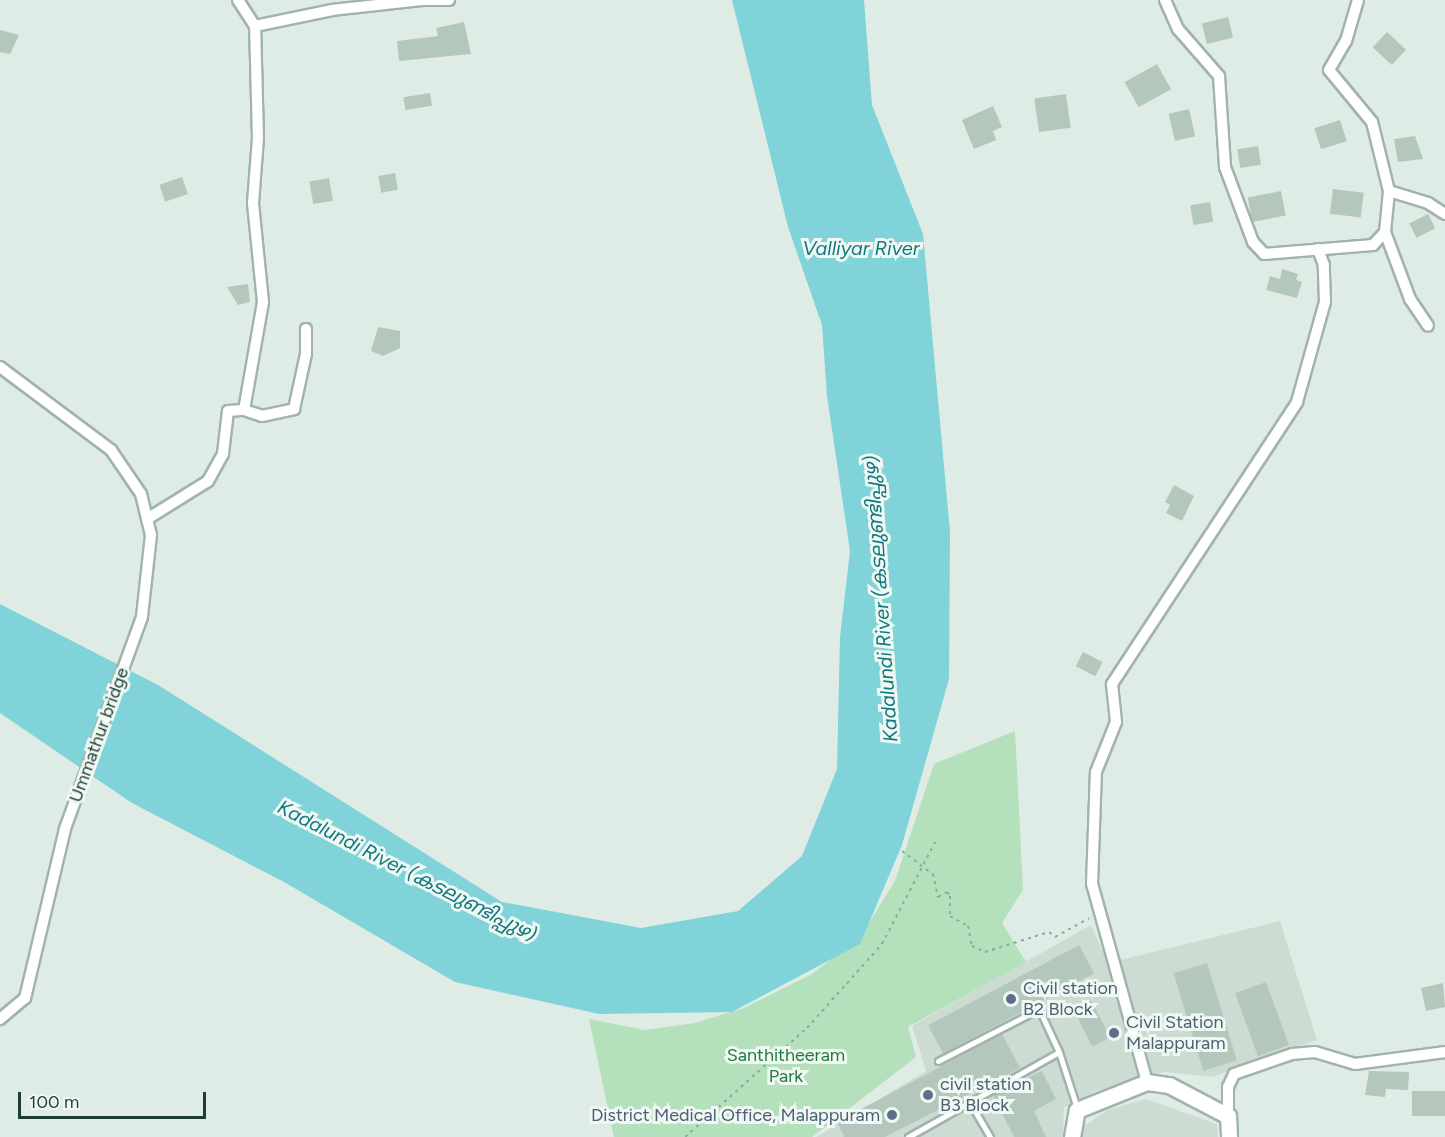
<!DOCTYPE html>
<meta charset="utf-8">
<style>
body{margin:0}
#map{position:relative;width:1445px;height:1137px;overflow:hidden;background:#dfece5;font-family:Figtree,"Noto Sans Malayalam",sans-serif}
div>[style]{position:absolute}
.built>*{inset:0;background:#cddcd3}
.green>*{inset:0;background:#b5e0bc}
.water>*{inset:0;background:#80d3d8}
.building>*{inset:0;background:#b4c7bd;transform-origin:0 0}
.path>*{height:2px;margin-top:-1px;transform-origin:0;background:repeating-linear-gradient(90deg,#7bb39c 0 3px,transparent 0 7.5px)}
.roads{filter:drop-shadow(2px 0 #a1b4ac) drop-shadow(-2px 0 #a1b4ac) drop-shadow(0 2px #a1b4ac) drop-shadow(0 -2px #a1b4ac)}
.lane>*{height:5px;margin:-2.5px;padding:0 2.5px;transform-origin:2.5px;border-radius:2.5px;background:#fff}
.street>*{height:10px;margin:-5px;padding:0 5px;transform-origin:5px;border-radius:5px;background:#fff}
.secondary>*{height:15px;margin:-7.5px;padding:0 7.5px;transform-origin:7.5px;border-radius:7.5px;background:#fff}
.dots>*{width:16px;height:16px;translate:-50% -50%;box-sizing:border-box;border:3px solid #eff8f3;border-radius:50%}
span{translate:-50% -50%;white-space:nowrap;text-align:center;line-height:1.15;-webkit-text-stroke:6px #eff8f3;paint-order:stroke}
.street-label{font-size:18px;color:#1e3e32}
.service-label{font-size:18px;color:#4e5e75}
.left{translate:0 -50%;text-align:left}
.right{translate:-100% -50%;text-align:right}
.park-label{font-size:18px;color:#24793c}
.water-label{font-size:20px;color:#127880;font-style:italic}
.scale{position:absolute;left:18px;top:1092px;width:188px;height:27px;box-sizing:border-box;border:3px solid #1e3e32;border-top:0;padding-left:8px;font-size:18px;line-height:21px;white-space:nowrap;color:#1e3e32;-webkit-text-stroke:4px #eff8f3;paint-order:stroke}
</style>
<div id="map">
<div class="built">
<i style="clip-path:polygon(1280px 921px,1317px 1040px,1212px 1077px,1164px 1072px,1096px 1091px,1064px 1108px,1063px 1137px,816px 1137px,926px 1071px,912px 1026px,1091px 925px,1108px 963px)"></i>
<i style="clip-path:polygon(1146px 1099px,1217px 1124px,1218px 1137px,1081px 1137px,1082px 1128px,1107px 1110px)"></i>
</div>
<div class="green">
<i style="clip-path:polygon(1015px 731px,1023px 890px,1002px 923px,1026px 962px,908px 1027px,916px 1057px,812px 1137px,614px 1137px,589px 1019px,645px 1030px,695px 1023px,744px 1008px,812px 974px,860px 937px,895px 881px,934px 764px)"></i>
</div>
<div class="water">
<i style="clip-path:polygon(732px 0,864px 0,872px 105px,923px 234px,950px 532px,949px 679px,902px 845px,860px 944px,732px 1012px,599px 1014px,455px 982px,284px 882px,132px 803px,0 713px,0 604px,158px 685px,502px 902px,641px 928px,738px 911px,802px 856px,837px 769px,840px 637px,850px 551px,827px 396px,822px 325px,788px 227px)"></i>
</div>
<div class="building">
<i style="left:1228px;top:17px;width:21px;height:27px;rotate:76deg"></i>
<i style="clip-path:polygon(464px 22px,471px 54px,399px 61px,397px 41px,438px 36px,436px 28px)"></i>
<i style="clip-path:polygon(0 30px,19px 35px,10px 54px,0 52px)"></i>
<i style="left:1387px;top:32px;width:26px;height:21px;rotate:43deg"></i>
<i style="left:1157px;top:64px;width:29px;height:37px;rotate:61deg"></i>
<i style="left:430px;top:93px;width:13px;height:27px;rotate:81deg"></i>
<i style="left:1066px;top:94px;width:34px;height:32px;rotate:82deg"></i>
<i style="clip-path:polygon(993px 106px,1002px 127px,993px 131px,996px 140px,974px 149px,962px 120px)"></i>
<i style="left:1189px;top:109px;width:28px;height:21px;rotate:77deg"></i>
<i style="left:1340px;top:120px;width:22px;height:27px;rotate:72deg"></i>
<i style="clip-path:polygon(1415px 136px,1423px 159px,1398px 162px,1394px 139px)"></i>
<i style="left:1258px;top:146px;width:19px;height:21px;rotate:81deg"></i>
<i style="left:395px;top:173px;width:17px;height:17px;rotate:80deg"></i>
<i style="left:182px;top:177px;width:18px;height:24px;rotate:71deg"></i>
<i style="left:329px;top:178px;width:23px;height:20px;rotate:80deg"></i>
<i style="left:1333px;top:189px;width:31px;height:25px;rotate:7deg"></i>
<i style="left:1281px;top:191px;width:25px;height:34px;rotate:79deg"></i>
<i style="left:1210px;top:202px;width:20px;height:20px;rotate:81deg"></i>
<i style="left:1428px;top:214px;width:16px;height:21px;rotate:63deg"></i>
<i style="clip-path:polygon(1282px 269px,1298px 274px,1296px 280px,1302px 282px,1297px 298px,1266px 290px,1270px 276px,1280px 279px)"></i>
<i style="clip-path:polygon(248px 284px,250px 302px,238px 305px,227px 287px)"></i>
<i style="clip-path:polygon(378px 327px,400px 331px,400px 348px,383px 356px,371px 351px)"></i>
<i style="clip-path:polygon(1174px 485px,1194px 496px,1182px 521px,1166px 513px,1170px 505px,1165px 502px)"></i>
<i style="left:1083px;top:652px;width:22px;height:16px;rotate:27deg"></i>
<i style="left:1079px;top:945px;width:32px;height:171px;rotate:62deg"></i>
<i style="left:1207px;top:963px;width:102px;height:35px;rotate:73deg"></i>
<i style="left:1266px;top:982px;width:67px;height:33px;rotate:70deg"></i>
<i style="clip-path:polygon(1443px 983px,1445px 1007px,1426px 1011px,1421px 988px)"></i>
<i style="left:1091px;top:1000px;width:42px;height:20px;rotate:63deg"></i>
<i style="clip-path:polygon(1002px 1034px,1020px 1068px,885px 1137px,844px 1137px,837px 1122px)"></i>
<i style="clip-path:polygon(1042px 1071px,1056px 1099px,1034px 1111px,1046px 1137px,1014px 1137px,993px 1095px)"></i>
<i style="clip-path:polygon(1369px 1071px,1409px 1072px,1408px 1090px,1386px 1089px,1385px 1097px,1365px 1095px)"></i>
<i style="left:1445px;top:1091px;width:25px;height:33px;rotate:90deg"></i>
</div>
<div class="path">
<i style="left:902px;top:851px;width:39px;rotate:37deg"></i>
<i style="left:933px;top:874px;width:24px;rotate:78deg"></i>
<i style="left:938px;top:897px;width:10px;rotate:-29deg"></i>
<i style="left:947px;top:892px;width:5px;rotate:53deg"></i>
<i style="left:950px;top:896px;width:20px;rotate:90deg"></i>
<i style="left:950px;top:916px;width:21px;rotate:29deg"></i>
<i style="left:968px;top:926px;width:20px;rotate:79deg"></i>
<i style="left:972px;top:946px;width:14px;rotate:25deg"></i>
<i style="left:985px;top:952px;width:67px;rotate:-17.4deg"></i>
<i style="left:1049px;top:932px;width:8px;rotate:40deg"></i>
<i style="left:1055px;top:937px;width:39px;rotate:-29deg"></i>
<i style="left:685px;top:1137px;width:164px;rotate:-41.8deg"></i>
<i style="left:807px;top:1028px;width:113px;rotate:-48.2deg"></i>
<i style="left:882px;top:944px;width:115px;rotate:-62.5deg"></i>
</div>
<div class="roads">
<div class="lane">
<i style="left:938px;top:1061px;width:114px;rotate:-27.2deg"></i>
<i style="left:1039px;top:1009px;width:47px;rotate:65.1deg"></i>
<i style="left:969px;top:1101px;width:42px;rotate:59.7deg"></i>
<i style="left:908px;top:1137px;width:173px;rotate:-29.4deg"></i>
<i style="left:1059px;top:1052px;width:59px;rotate:72.2deg"></i>
</div>
<div class="street">
<i style="left:238px;top:0;width:31px;rotate:57deg"></i>
<i style="left:423px;top:0;width:26px"></i>
<i style="left:1165px;top:0;width:32px;rotate:66deg"></i>
<i style="left:1178px;top:29px;width:62px;rotate:48.9deg"></i>
<i style="left:1219px;top:76px;width:91px;rotate:86.2deg"></i>
<i style="left:1225px;top:167px;width:80px;rotate:69.5deg"></i>
<i style="left:1253px;top:242px;width:16px;rotate:47deg"></i>
<i style="left:1264px;top:254px;width:109px;rotate:-4.7deg"></i>
<i style="left:1373px;top:245px;width:18px;rotate:-47deg"></i>
<i style="left:1385px;top:232px;width:41px;rotate:-84.4deg"></i>
<i style="left:1389px;top:191px;width:71px;rotate:-103.8deg"></i>
<i style="left:1372px;top:122px;width:67px;rotate:-129.6deg"></i>
<i style="left:1329px;top:70px;width:34px;rotate:-60deg"></i>
<i style="left:1346px;top:41px;width:43px;rotate:-73.7deg"></i>
<i style="left:1389px;top:191px;width:41px;rotate:17.1deg"></i>
<i style="left:1428px;top:203px;width:20px;rotate:33deg"></i>
<i style="left:1385px;top:232px;width:72px;rotate:69.5deg"></i>
<i style="left:1410px;top:299px;width:32px;rotate:56deg"></i>
<i style="left:0;top:367px;width:139px;rotate:36.8deg"></i>
<i style="left:111px;top:450px;width:53px;rotate:55.7deg"></i>
<i style="left:141px;top:494px;width:42px;rotate:76.3deg"></i>
<i style="left:151px;top:535px;width:82px;rotate:96.3deg"></i>
<i style="left:142px;top:617px;width:226px;rotate:110deg"></i>
<i style="left:65px;top:829px;width:174px;rotate:103.3deg"></i>
<i style="left:25px;top:998px;width:33px;rotate:140deg"></i>
<i style="left:244px;top:410px;width:19px;rotate:18deg"></i>
<i style="left:262px;top:416px;width:33px;rotate:-12deg"></i>
<i style="left:294px;top:409px;width:56px;rotate:-77.7deg"></i>
<i style="left:306px;top:354px;width:25px;rotate:-90deg"></i>
<i style="left:147px;top:519px;width:72px;rotate:-31.9deg"></i>
<i style="left:208px;top:481px;width:31px;rotate:-61deg"></i>
<i style="left:223px;top:454px;width:43px;rotate:-83.4deg"></i>
<i style="left:228px;top:411px;width:16px;rotate:-4deg"></i>
<i style="left:244px;top:410px;width:110px;rotate:-80deg"></i>
<i style="left:263px;top:302px;width:100px;rotate:-95.8deg"></i>
<i style="left:253px;top:203px;width:65px;rotate:-85.6deg"></i>
<i style="left:258px;top:138px;width:112px;rotate:-91.5deg"></i>
<i style="left:255px;top:26px;width:79px;rotate:-11.7deg"></i>
<i style="left:332px;top:10px;width:92px;rotate:-6.3deg"></i>
<i style="left:1147px;top:1082px;width:205px;rotate:-105.5deg"></i>
<i style="left:1092px;top:884px;width:112px;rotate:-88deg"></i>
<i style="left:1096px;top:772px;width:54px;rotate:-68.2deg"></i>
<i style="left:1116px;top:722px;width:38px;rotate:-96deg"></i>
<i style="left:1112px;top:684px;width:337px;rotate:-56.7deg"></i>
<i style="left:1297px;top:402px;width:104px;rotate:-74.4deg"></i>
<i style="left:1325px;top:302px;width:37px;rotate:-92deg"></i>
<i style="left:1324px;top:265px;width:17px;rotate:-111deg"></i>
<i style="left:1228px;top:1116px;width:29px;rotate:-90deg"></i>
<i style="left:1228px;top:1087px;width:14px;rotate:-65deg"></i>
<i style="left:1234px;top:1074px;width:61px;rotate:-19deg"></i>
<i style="left:1292px;top:1054px;width:23px;rotate:-5deg"></i>
<i style="left:1315px;top:1052px;width:42px;rotate:16.7deg"></i>
<i style="left:1355px;top:1064px;width:91px;rotate:-7.6deg"></i>
</div>
<div class="secondary">
<i style="left:1072px;top:1137px;width:27px;rotate:-80deg"></i>
<i style="left:1077px;top:1110px;width:75px;rotate:-21.8deg"></i>
<i style="left:1147px;top:1082px;width:22px;rotate:8deg"></i>
<i style="left:1169px;top:1085px;width:67px;rotate:27.7deg"></i>
<i style="left:1228px;top:1116px;width:21px;rotate:87deg"></i>
</div>
</div>
<div class="dots">
<i style="left:1011px;top:999px;background:#5c6f8a"></i>
<i style="left:1114px;top:1033px;background:#5c6f8a"></i>
<i style="left:928px;top:1095px;background:#5c6f8a"></i>
<i style="left:892px;top:1115px;background:#5c6f8a"></i>
</div>
<div class="street-label">
<span style="left:99px;top:735px;rotate:-70deg">Ummathur bridge</span>
</div>
<div class="service-label">
<span class="left" style="left:1023px;top:999px">Civil station<br>B2 Block</span>
<span class="left" style="left:1126px;top:1033px">Civil Station<br>Malappuram</span>
<span class="left" style="left:940px;top:1095px">civil station<br>B3 Block</span>
<span class="right" style="left:880px;top:1115px">District Medical Office, Malappuram</span>
</div>
<div class="park-label">
<span style="left:786px;top:1066px">Santhitheeram<br>Park</span>
</div>
<div class="water-label">
<span style="left:861px;top:248px">Valliyar River</span>
<span style="left:881px;top:599px;rotate:-94deg">Kadalundi River (കടലുണ്ടിപ്പുഴ)</span>
<span style="left:407px;top:871px;rotate:27deg">Kadalundi River (കടലുണ്ടിപ്പുഴ)</span>
</div>
<div class="scale">100 m</div>
</div>
